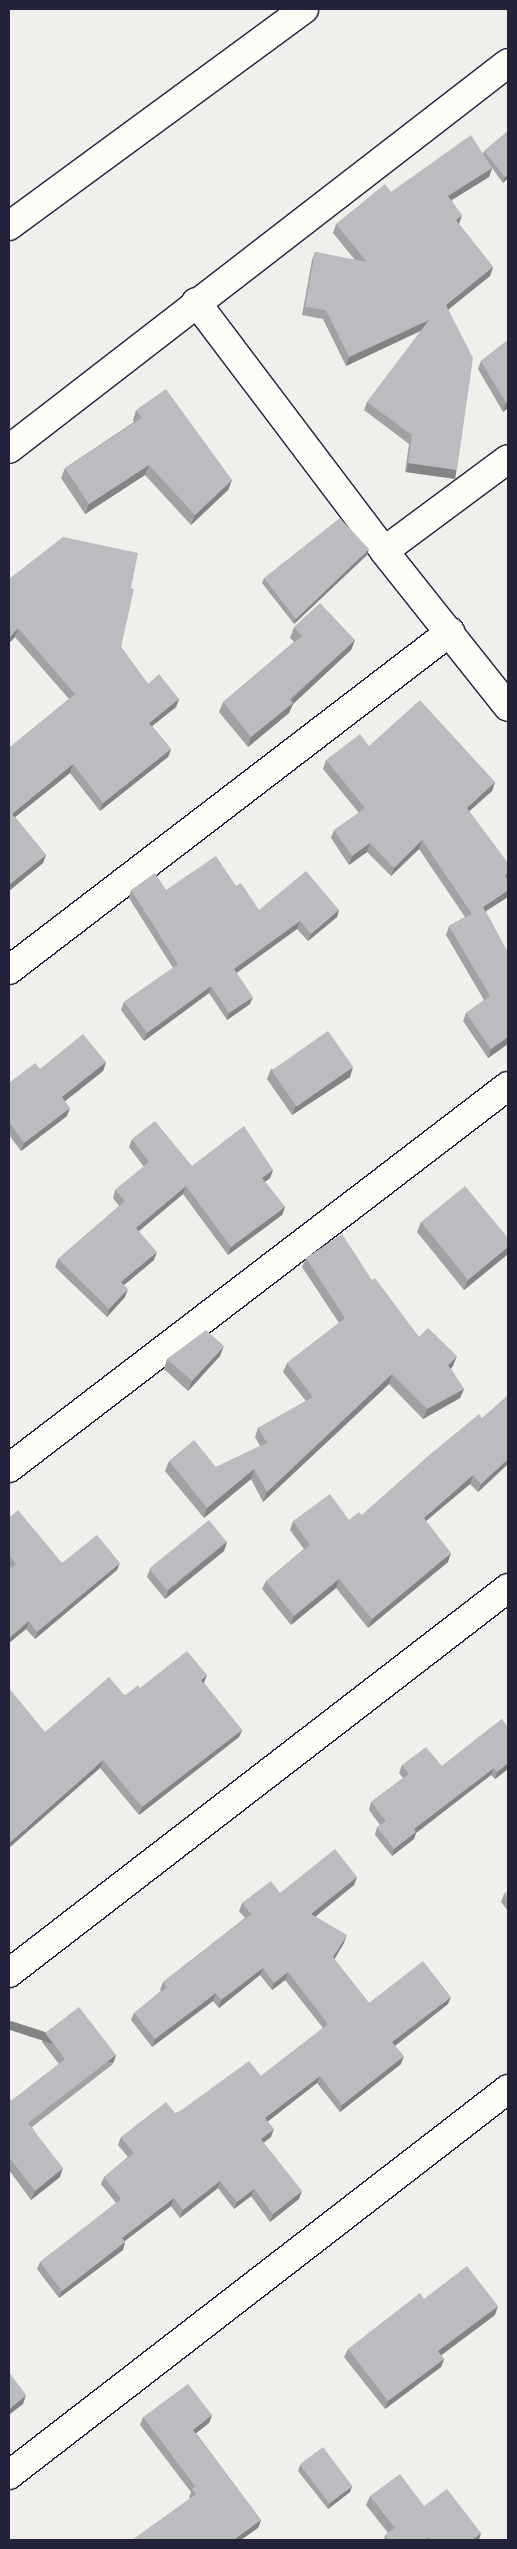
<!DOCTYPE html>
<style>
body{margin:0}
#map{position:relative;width:517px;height:2549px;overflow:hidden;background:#f0efec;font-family:"Playpen Sans",sans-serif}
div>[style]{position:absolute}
.roads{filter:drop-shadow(1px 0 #22223b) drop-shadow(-1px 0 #22223b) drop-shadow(0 1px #22223b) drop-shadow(0 -1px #22223b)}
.street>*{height:28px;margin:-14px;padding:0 14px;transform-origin:14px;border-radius:14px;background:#fdfcf7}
.wall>*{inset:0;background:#a2a2a5}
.shaded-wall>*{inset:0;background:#848486;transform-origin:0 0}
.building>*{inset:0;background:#bcbcc0;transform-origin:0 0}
span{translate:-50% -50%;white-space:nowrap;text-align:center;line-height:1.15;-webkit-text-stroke:5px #fdfcf7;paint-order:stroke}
.frame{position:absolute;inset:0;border:10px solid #22223b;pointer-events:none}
</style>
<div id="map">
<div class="roads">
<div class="street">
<i style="left:9px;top:226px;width:366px;rotate:-36.3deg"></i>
<i style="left:196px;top:302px;width:312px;rotate:52.9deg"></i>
<i style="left:384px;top:551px;width:199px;rotate:51.5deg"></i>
<i style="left:9px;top:449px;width:631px;rotate:-37.72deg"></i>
<i style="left:384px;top:551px;width:154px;rotate:-36.6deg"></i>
<i style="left:9px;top:970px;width:556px;rotate:-37.47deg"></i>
<i style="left:9px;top:1468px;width:628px;rotate:-37.44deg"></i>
<i style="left:9px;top:1973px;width:630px;rotate:-37.65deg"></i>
<i style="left:9px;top:2475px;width:631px;rotate:-37.72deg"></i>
</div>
</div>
<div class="wall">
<i style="clip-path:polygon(508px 131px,508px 178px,503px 183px,492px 168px,489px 177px,452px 200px,459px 224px,493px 267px,490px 276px,448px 309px,454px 479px,405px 472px,409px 444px,364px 410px,367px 402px,421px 331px,346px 366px,323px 319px,302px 315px,312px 260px,315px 252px,355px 260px,333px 233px,336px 224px,391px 192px,483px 154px,484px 151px)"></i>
<i style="clip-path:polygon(508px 340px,508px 408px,503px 412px,478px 369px,481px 361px)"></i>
<i style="clip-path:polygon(136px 410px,232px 480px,228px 490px,191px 525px,145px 475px,85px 514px,61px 478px,65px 468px,134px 422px,133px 420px)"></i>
<i style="clip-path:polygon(367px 555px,294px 624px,262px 583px,264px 578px)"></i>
<i style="clip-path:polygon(9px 579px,131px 588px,121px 647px,148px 684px,179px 699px,176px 707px,152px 726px,171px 749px,168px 757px,100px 811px,70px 773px,15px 817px,46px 855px,43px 863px,9px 891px,9px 748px,69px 699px,15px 637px,9px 643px)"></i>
<i style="clip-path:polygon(294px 627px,355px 640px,351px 650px,293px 704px,289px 713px,248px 747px,219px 712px,223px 702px,294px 642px,290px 638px)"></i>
<i style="clip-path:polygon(369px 746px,495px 782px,492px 791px,469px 811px,507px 879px,486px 912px,508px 953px,508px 1044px,488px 1058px,463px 1021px,466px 1013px,484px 1000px,446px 935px,449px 926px,465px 917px,419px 849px,391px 876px,367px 852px,349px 865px,331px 838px,334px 830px,359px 813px,323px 769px,326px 760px)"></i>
<i style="clip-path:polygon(236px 886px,259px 910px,339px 910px,337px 917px,308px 941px,297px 929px,236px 973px,250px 1004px,227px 1020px,209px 993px,144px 1041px,121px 1010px,124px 1002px,173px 968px,129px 898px,131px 890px,166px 890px)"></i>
<i style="clip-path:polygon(106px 1062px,103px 1071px,65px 1101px,67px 1116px,21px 1151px,9px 1135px,9px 1083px)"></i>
<i style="clip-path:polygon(271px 1069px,350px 1077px,292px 1115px,267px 1079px)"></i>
<i style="clip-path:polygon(132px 1139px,192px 1166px,273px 1170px,270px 1178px,265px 1182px,285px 1207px,282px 1215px,228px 1255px,183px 1194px,139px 1231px,154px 1260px,124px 1285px,125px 1297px,107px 1317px,55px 1267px,58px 1259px,119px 1206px,113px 1198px,115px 1190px,144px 1167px,129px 1147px)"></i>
<i style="clip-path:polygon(421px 1222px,508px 1238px,508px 1254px,464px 1290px,417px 1232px)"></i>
<i style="clip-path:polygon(306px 1258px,372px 1280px,419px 1337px,453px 1366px,451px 1369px,464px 1389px,460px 1398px,423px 1419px,389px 1384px,263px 1502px,251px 1479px,204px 1518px,165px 1471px,169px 1461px,216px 1467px,260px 1446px,255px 1437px,258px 1428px,306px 1401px,283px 1372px,287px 1363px,339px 1323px,302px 1267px)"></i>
<i style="clip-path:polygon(220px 1356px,188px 1391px,164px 1369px,167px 1359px)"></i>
<i style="clip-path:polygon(433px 1452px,508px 1464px,478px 1492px,470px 1484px,426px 1521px,448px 1562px,368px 1628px,336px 1588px,291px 1625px,262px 1589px,266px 1581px,304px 1549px,290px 1530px,293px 1521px,349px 1520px,362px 1515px)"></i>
<i style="clip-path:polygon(9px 1518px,62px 1563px,117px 1570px,35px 1639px,26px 1629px,9px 1643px,9px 1570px,11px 1568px,9px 1566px)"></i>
<i style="clip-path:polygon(227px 1542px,224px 1551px,165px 1599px,147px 1577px,150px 1569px)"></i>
<i style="clip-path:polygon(204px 1683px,242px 1730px,239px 1737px,139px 1815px,100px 1768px,45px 1732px,140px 1688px)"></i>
<i style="clip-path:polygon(502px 1719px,508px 1769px,495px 1779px,491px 1775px,416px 1833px,414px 1839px,392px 1856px,375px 1835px,377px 1827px,380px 1825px,369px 1810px,371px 1802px,403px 1778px,399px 1773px,402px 1765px,442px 1766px)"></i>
<i style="clip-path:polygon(357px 1877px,354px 1885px,315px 1916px,344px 1943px,334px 1959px,369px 2003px,448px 2004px,395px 2045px,401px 2064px,340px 2112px,317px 2083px,268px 2121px,271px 2137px,263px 2143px,299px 2199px,270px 2222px,251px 2196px,234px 2209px,218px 2188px,180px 2218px,171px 2206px,125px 2241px,125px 2242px,123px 2250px,59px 2298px,37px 2269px,40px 2262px,116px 2203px,101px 2184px,104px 2177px,128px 2157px,118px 2145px,121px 2137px,261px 2076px,323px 2028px,285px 1980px,272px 1990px,260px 1975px,219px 2008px,213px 2001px,152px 2047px,131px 2020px,134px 2013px,161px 1991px,160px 1990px,163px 1982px,245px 1918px,239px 1911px,242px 1903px,280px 1893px)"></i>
<i style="clip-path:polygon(508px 1891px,508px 1911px,501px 1902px,504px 1894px)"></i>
<i style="clip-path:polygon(45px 2033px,113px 2064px,32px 2127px,60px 2177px,31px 2200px,9px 2170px,9px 2098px,11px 2101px,59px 2064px,42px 2042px)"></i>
<i style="clip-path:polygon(424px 2299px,495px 2315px,441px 2355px,444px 2359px,441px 2367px,385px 2409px,344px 2357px,348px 2349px)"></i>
<i style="clip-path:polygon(212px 2415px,209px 2423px,196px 2433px,261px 2520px,258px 2528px,190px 2498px,189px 2497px,191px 2492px,140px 2425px,143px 2417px)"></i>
<i style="clip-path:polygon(300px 2465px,352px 2486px,350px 2492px,328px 2509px,298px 2471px)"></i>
<i style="clip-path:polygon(370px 2496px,424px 2506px,479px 2540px,384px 2540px,385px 2535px,388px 2533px,366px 2505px)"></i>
</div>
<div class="shaded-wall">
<i style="clip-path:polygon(492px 168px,489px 177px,445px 204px,448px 196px)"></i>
<i style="clip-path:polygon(508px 174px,508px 178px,503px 183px,505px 177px)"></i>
<i style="clip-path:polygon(462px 215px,459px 224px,453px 228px,456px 220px)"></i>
<i style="clip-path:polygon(493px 267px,490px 276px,443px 314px,446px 305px)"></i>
<i style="clip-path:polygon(429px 320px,426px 328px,346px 366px,349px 357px)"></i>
<i style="clip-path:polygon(508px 401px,508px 408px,503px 412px,506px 403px)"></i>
<i style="left:408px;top:463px;width:49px;height:9px;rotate:8deg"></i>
<i style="clip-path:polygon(149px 465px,145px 475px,85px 514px,89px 504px)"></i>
<i style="clip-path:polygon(232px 480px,228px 490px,191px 525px,195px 515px)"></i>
<i style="clip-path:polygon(369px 549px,367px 555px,294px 624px,296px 619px)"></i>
<i style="clip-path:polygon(18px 628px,15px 637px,9px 643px,9px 638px)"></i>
<i style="clip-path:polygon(355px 640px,351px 650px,293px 704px,289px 713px,248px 747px,251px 737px)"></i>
<i style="clip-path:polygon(179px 699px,176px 707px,146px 731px,149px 723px)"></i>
<i style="clip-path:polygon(171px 749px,168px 757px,100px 811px,103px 803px)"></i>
<i style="clip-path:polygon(73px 764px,70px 773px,9px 822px,12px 814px)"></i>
<i style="clip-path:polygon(495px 782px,492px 791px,463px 817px,467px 808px)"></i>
<i style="clip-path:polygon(422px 840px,419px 849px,391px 876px,394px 868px)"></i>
<i style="clip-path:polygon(370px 843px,367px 852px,349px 865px,352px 856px)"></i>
<i style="clip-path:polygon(46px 855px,43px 863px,9px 891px,9px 885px)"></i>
<i style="clip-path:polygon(508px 872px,508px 879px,502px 883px,505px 875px)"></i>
<i style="clip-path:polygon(508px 890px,508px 897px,480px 915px,483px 907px)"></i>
<i style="clip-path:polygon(339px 910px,337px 917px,308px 941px,311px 934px)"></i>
<i style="clip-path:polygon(300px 921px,297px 929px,231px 977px,234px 969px)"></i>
<i style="clip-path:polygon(211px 986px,209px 993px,144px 1041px,147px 1033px)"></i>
<i style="clip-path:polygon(253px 997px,250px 1004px,227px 1020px,229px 1013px)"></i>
<i style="clip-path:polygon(508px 1037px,508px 1044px,488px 1058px,491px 1049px)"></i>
<i style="clip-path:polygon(106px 1062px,103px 1071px,59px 1106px,62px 1097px)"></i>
<i style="clip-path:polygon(353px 1067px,350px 1077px,292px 1115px,296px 1105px)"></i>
<i style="clip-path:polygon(70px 1108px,67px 1116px,21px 1151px,24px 1143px)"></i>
<i style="clip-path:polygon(273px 1170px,270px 1178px,259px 1186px,262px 1178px)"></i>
<i style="clip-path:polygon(186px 1186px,183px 1194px,133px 1236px,136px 1228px)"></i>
<i style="clip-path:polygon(285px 1207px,282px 1215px,228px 1255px,231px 1247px)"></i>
<i style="clip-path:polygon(508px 1247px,508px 1254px,464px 1290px,468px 1280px)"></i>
<i style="clip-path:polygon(157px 1252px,154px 1260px,118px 1290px,121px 1282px)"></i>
<i style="clip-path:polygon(128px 1289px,125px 1297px,107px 1317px,109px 1309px)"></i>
<i style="clip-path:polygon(224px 1346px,220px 1356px,188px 1391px,192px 1381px)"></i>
<i style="clip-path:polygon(457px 1356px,453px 1366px,445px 1374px,448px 1365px)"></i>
<i style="clip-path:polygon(392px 1374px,389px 1384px,263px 1502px,267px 1492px)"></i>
<i style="clip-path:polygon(464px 1389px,460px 1398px,423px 1419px,427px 1409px)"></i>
<i style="clip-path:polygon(508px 1459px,508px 1464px,478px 1492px,481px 1484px)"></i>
<i style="clip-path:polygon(254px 1469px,251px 1479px,204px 1518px,207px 1508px)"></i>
<i style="clip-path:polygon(473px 1475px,470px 1484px,420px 1526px,424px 1518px)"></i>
<i style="clip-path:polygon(227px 1542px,224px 1551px,165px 1599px,168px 1591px)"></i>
<i style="clip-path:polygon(451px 1553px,448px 1562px,368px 1628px,372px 1619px)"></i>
<i style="clip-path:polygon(120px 1563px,117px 1570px,35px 1639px,37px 1632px)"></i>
<i style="clip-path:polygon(339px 1579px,336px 1588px,291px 1625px,294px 1616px)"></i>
<i style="clip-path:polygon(29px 1621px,26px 1629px,9px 1643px,9px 1638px)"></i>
<i style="clip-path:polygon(207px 1675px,204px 1683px,198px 1687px,201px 1680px)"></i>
<i style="clip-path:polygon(242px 1730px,239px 1737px,139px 1815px,142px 1807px)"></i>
<i style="clip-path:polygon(103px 1760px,100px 1768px,9px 1848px,9px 1843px)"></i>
<i style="clip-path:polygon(508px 1763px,508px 1769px,495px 1779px,497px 1772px)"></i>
<i style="clip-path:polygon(494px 1768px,491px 1775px,416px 1833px,414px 1839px,392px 1856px,394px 1849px,414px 1829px)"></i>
<i style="clip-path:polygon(357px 1877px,354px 1885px,309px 1922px,311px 1914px)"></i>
<i style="clip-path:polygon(347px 1935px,344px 1943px,331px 1965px,333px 1957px)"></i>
<i style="clip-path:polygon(263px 1968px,260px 1975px,219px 2008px,221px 2000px)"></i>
<i style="clip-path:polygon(288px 1972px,285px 1980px,272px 1990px,274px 1983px)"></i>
<i style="clip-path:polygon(216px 1993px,213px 2001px,152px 2047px,155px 2039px)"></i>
<i style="clip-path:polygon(451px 1997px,448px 2004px,390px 2050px,392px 2042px)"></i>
<i style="left:116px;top:2055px;width:9px;height:111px;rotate:108deg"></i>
<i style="clip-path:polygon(404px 2056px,401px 2064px,340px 2112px,342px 2105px)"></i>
<i style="clip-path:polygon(320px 2076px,317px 2083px,262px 2126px,265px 2118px)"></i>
<i style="clip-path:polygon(274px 2129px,271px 2137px,258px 2147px,261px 2139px)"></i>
<i style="clip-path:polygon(63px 2168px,60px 2177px,31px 2200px,35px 2191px)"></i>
<i style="clip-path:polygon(220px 2181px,218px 2188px,180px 2218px,183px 2210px)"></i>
<i style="clip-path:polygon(254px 2189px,251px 2196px,234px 2209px,237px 2202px)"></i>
<i style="clip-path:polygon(302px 2191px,299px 2199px,270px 2222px,273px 2214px)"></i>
<i style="clip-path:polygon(174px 2198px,171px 2206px,119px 2245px,122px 2238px)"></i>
<i style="clip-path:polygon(125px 2242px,123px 2250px,59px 2298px,62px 2291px)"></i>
<i style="clip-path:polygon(498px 2306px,495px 2315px,435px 2360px,438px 2351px)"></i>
<i style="clip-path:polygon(444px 2359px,441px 2367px,385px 2409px,388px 2401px)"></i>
<i style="clip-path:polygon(26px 2395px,23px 2404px,9px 2415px,9px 2409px)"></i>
<i style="clip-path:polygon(212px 2415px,209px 2423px,190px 2438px,193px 2430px)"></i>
<i style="clip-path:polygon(352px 2486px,350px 2492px,328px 2509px,330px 2503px)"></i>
<i style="clip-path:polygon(261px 2520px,258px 2528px,241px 2540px,233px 2540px)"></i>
<i style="clip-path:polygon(481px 2533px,479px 2540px,472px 2540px)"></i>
</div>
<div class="building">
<i style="clip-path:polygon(508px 131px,508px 174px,505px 177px,484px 151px)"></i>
<i style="clip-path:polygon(471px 135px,492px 168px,448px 196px,462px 215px,456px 220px,493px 267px,446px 305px,473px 358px,457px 470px,408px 463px,412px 435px,367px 402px,429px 320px,349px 357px,326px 310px,305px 307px,315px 252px,367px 262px,336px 224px,385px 184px,391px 192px)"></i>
<i style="clip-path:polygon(508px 340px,508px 401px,506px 403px,481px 361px)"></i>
<i style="clip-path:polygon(166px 389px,232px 480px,195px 515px,149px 465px,89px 504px,65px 468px,142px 418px,136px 410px)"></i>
<i style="clip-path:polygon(340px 518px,369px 549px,296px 619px,264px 578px)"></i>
<i style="clip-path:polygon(63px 537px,138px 553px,131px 588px,134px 589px,121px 647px,148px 684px,159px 674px,179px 699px,149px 723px,171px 749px,103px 803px,73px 764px,12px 814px,46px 855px,9px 885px,9px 748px,75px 694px,18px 628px,9px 638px,9px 579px)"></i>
<i style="clip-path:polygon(320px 603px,355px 640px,290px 699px,293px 703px,251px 737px,223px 702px,302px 636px,294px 627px)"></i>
<i style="clip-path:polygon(420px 700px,495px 782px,467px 808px,508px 863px,508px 872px,505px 875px,508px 881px,508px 890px,483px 907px,508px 953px,508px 1037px,491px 1049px,466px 1013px,490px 996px,449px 926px,472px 914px,422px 840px,394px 868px,370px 843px,352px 856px,334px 830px,365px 808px,326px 760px,360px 734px,369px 746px)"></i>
<i style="clip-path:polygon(216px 856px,236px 886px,241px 883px,259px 910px,306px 871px,339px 910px,311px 934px,300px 921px,234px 969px,253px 997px,229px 1013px,211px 986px,147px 1033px,124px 1002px,178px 964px,131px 890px,155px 873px,166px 890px)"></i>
<i style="left:328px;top:1031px;width:44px;height:69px;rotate:55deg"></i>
<i style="clip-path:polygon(83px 1034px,106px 1062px,62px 1097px,70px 1108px,24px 1143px,9px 1122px,9px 1083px,35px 1063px,40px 1069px)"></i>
<i style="clip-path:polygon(155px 1121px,192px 1166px,244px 1126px,273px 1170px,262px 1178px,285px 1207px,231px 1247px,186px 1186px,136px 1228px,157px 1252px,121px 1282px,128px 1289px,109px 1309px,58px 1259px,125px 1201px,115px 1190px,149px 1162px,132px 1139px)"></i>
<i style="clip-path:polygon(465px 1186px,508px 1238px,508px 1247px,468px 1280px,421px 1222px)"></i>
<i style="clip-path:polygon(342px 1234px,372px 1280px,375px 1278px,419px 1337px,428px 1328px,457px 1356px,448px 1365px,464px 1389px,427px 1409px,392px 1374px,267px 1492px,254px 1469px,207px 1508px,169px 1461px,194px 1440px,216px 1467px,267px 1443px,258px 1428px,313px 1397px,287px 1363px,345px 1318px,306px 1258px)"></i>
<i style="clip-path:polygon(206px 1330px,224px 1346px,192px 1381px,167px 1359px)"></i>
<i style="clip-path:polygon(508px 1395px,508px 1459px,481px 1484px,473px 1475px,424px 1518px,451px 1553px,372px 1619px,339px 1579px,294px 1616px,266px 1581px,310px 1545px,293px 1521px,330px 1494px,349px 1520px,359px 1512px,362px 1515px,433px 1452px,479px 1414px,482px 1418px)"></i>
<i style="clip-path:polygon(18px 1510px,62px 1563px,97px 1535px,120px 1563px,37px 1632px,29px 1621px,9px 1638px,9px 1570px,16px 1564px,9px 1555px,9px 1518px)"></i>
<i style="left:209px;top:1520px;width:28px;height:77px;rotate:51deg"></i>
<i style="clip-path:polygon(187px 1651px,207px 1675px,201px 1680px,242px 1730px,142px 1807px,103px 1760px,9px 1843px,9px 1688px,45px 1732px,109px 1677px,125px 1696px,138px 1685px,140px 1688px)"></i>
<i style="clip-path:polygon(502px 1719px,508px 1727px,508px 1763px,497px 1772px,494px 1768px,414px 1829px,416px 1832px,394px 1849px,377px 1827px,386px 1821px,371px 1802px,409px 1774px,402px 1765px,426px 1747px,442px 1766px)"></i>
<i style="clip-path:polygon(335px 1849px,357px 1877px,311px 1914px,347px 1935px,333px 1957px,369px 2003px,423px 1961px,451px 1997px,392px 2042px,404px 2056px,342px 2105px,320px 2076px,265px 2118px,274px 2129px,261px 2139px,302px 2191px,273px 2214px,254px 2189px,237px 2202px,220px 2181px,183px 2210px,174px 2198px,122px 2238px,125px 2242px,62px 2291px,40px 2262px,121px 2199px,104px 2177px,134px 2153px,121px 2137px,166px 2102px,176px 2114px,249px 2061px,261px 2076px,328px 2024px,288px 1972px,274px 1983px,263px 1968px,221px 2000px,216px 1993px,155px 2039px,134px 2013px,167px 1987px,163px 1982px,251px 1914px,242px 1903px,271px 1881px,280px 1893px)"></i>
<i style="clip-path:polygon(508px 1891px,508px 1900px,504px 1894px)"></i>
<i style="clip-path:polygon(79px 2007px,116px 2055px,28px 2123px,63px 2168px,35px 2191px,9px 2157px,9px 2098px,11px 2101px,65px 2059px,45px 2033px)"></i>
<i style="clip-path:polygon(467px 2266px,498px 2306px,438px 2351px,444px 2359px,388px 2401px,348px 2349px,420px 2293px,424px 2299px)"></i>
<i style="clip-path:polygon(9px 2372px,26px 2395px,9px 2409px)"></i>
<i style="clip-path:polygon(188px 2384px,212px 2415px,193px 2430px,261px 2520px,233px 2540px,132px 2540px,196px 2494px,192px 2489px,195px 2486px,143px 2417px)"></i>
<i style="left:323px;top:2447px;width:49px;height:29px;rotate:53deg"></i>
<i style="clip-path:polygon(400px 2474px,424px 2506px,447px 2489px,481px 2533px,472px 2540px,432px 2540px,429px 2537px,425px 2540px,389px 2540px,385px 2535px,395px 2528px,370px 2496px)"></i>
</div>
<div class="frame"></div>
</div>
